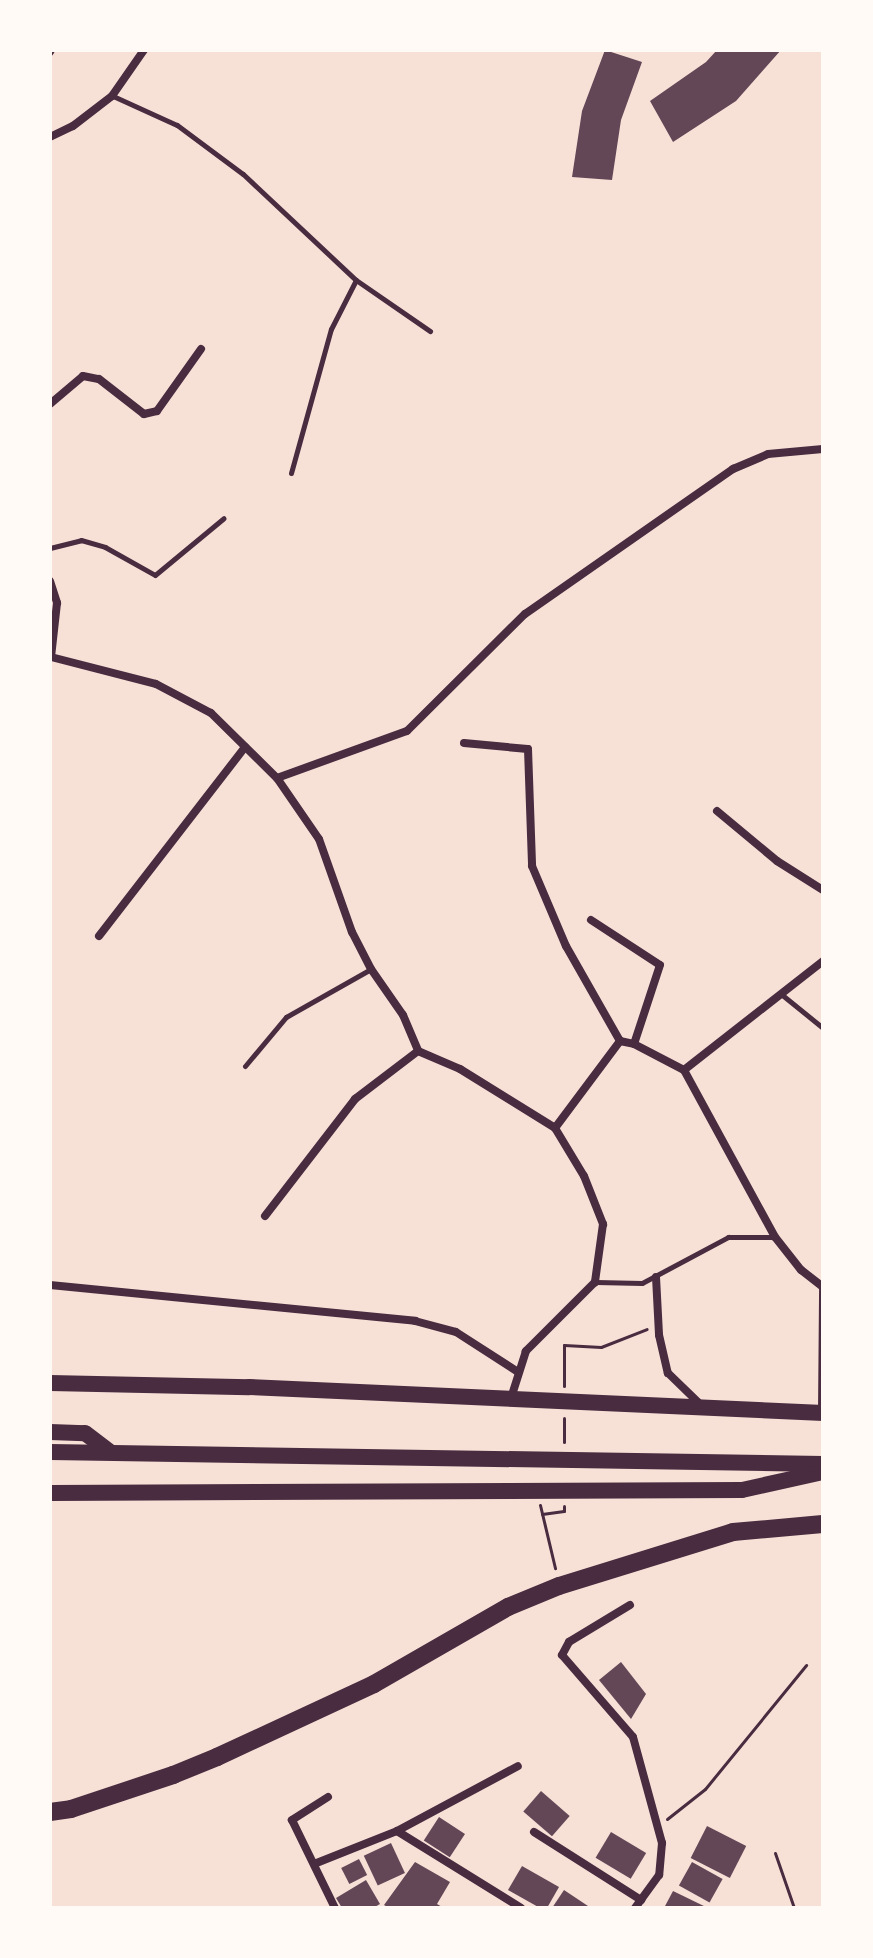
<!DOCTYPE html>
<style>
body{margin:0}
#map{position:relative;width:873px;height:1958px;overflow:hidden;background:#f7e1d7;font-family:Spectral,serif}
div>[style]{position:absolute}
.building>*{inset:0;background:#644757;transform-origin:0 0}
.path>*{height:3px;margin:-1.5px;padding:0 1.5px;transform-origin:1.5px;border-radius:1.5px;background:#4a2c40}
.service>*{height:5px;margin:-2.5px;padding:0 2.5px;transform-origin:2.5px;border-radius:2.5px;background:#4a2c40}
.minor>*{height:8px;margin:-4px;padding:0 4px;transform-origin:4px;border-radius:4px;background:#4a2c40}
.trunk>*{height:16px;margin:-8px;padding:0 8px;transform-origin:8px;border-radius:8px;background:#4a2c40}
.motorway>*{height:18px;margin:-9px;padding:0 9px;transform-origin:9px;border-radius:9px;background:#4a2c40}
span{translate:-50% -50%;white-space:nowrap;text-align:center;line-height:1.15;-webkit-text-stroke:8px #fffaf5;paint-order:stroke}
.frame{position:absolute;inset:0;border:52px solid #fffaf5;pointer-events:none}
</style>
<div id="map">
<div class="building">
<i style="clip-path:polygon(605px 50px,642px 62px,621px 120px,612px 180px,572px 177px,582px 111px)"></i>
<i style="clip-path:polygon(717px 50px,781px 50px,736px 101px,673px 142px,650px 101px,706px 62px)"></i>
<i style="clip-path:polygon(621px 1662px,646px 1694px,631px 1719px,599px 1680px)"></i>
<i style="left:541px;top:1791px;width:38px;height:27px;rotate:41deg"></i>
<i style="left:439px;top:1817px;width:31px;height:28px;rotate:33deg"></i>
<i style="left:707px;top:1826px;width:44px;height:36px;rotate:27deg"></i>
<i style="left:611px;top:1832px;width:41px;height:30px;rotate:31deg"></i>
<i style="left:391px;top:1843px;width:33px;height:30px;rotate:65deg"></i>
<i style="left:359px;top:1859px;width:18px;height:20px;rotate:63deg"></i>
<i style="clip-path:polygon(415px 1862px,450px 1882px,437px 1904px,444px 1908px,389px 1908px,384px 1905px)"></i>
<i style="left:692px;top:1862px;width:35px;height:27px;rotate:29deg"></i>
<i style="clip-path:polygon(522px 1866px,559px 1887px,547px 1908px,540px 1908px,508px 1890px)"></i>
<i style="clip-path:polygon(366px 1880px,380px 1904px,373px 1908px,342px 1908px,336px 1898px)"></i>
<i style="clip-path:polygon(564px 1890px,591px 1908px,552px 1908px)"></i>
<i style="clip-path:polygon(673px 1891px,708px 1908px,664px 1908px)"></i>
</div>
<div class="path">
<i style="left:564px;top:1386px;width:41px;rotate:-90deg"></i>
<i style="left:564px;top:1345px;width:37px;rotate:3deg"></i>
<i style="left:601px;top:1347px;width:49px;rotate:-21.4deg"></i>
<i style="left:564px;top:1418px;width:24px;rotate:90deg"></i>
<i style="left:540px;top:1505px;width:65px;rotate:76.6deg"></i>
<i style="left:542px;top:1514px;width:22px;rotate:-8deg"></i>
<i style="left:564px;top:1511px;width:5px;rotate:-90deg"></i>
<i style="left:667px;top:1819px;width:48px;rotate:-38.3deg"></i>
<i style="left:705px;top:1789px;width:160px;rotate:-50.8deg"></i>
<i style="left:775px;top:1853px;width:58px;rotate:70.9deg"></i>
</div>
<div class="service">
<i style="left:113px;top:96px;width:70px;rotate:24.4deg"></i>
<i style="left:177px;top:125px;width:82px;rotate:36.6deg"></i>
<i style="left:243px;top:174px;width:155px;rotate:43.2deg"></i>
<i style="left:356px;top:280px;width:90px;rotate:34.6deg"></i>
<i style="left:291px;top:473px;width:149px;rotate:-74.5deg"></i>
<i style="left:331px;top:329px;width:55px;rotate:-63deg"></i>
<i style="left:50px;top:548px;width:32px;rotate:-14deg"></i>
<i style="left:81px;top:540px;width:25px;rotate:16deg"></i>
<i style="left:105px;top:547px;width:57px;rotate:29.2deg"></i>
<i style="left:155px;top:575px;width:89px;rotate:-39.6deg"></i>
<i style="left:781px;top:994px;width:54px;rotate:39deg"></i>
<i style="left:245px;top:1066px;width:64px;rotate:-50.1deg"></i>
<i style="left:286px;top:1017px;width:98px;rotate:-29.5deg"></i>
<i style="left:596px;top:1282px;width:46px;rotate:1.2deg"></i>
<i style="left:642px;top:1283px;width:98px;rotate:-28.1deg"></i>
<i style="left:728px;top:1237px;width:46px"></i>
</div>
<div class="minor">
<i style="left:50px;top:52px;width:2px;rotate:-63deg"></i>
<i style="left:50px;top:137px;width:25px;rotate:-26deg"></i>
<i style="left:73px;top:126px;width:49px;rotate:-37.6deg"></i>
<i style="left:112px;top:96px;width:56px;rotate:-55.2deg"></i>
<i style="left:50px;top:404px;width:43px;rotate:-40.3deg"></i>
<i style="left:83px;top:376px;width:16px;rotate:11deg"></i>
<i style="left:99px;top:379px;width:57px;rotate:37.9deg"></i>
<i style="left:144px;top:414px;width:13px;rotate:-13deg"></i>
<i style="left:157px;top:411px;width:76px;rotate:-54.6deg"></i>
<i style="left:50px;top:581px;width:23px;rotate:72deg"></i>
<i style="left:57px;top:603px;width:54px;rotate:96.3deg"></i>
<i style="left:51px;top:657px;width:108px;rotate:14.4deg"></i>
<i style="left:156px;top:684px;width:62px;rotate:27.8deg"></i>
<i style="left:211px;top:713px;width:93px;rotate:44.6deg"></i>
<i style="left:277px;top:778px;width:74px;rotate:55.5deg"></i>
<i style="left:319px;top:839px;width:99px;rotate:70.5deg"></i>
<i style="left:352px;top:932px;width:42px;rotate:62.8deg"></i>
<i style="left:371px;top:969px;width:56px;rotate:55.2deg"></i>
<i style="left:403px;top:1015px;width:39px;rotate:67deg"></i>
<i style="left:418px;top:1051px;width:46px;rotate:23.2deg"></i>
<i style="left:460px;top:1069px;width:112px;rotate:31.8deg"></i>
<i style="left:555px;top:1128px;width:56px;rotate:58.9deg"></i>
<i style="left:584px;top:1176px;width:52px;rotate:68.4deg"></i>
<i style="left:603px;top:1224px;width:59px;rotate:97.9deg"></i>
<i style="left:595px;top:1282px;width:98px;rotate:135deg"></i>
<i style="left:526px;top:1351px;width:49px;rotate:107.7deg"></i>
<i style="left:464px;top:743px;width:64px;rotate:5.4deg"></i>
<i style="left:528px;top:749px;width:117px;rotate:88deg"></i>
<i style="left:532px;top:866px;width:87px;rotate:67deg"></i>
<i style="left:566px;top:946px;width:109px;rotate:60.4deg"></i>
<i style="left:277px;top:778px;width:138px;rotate:-19.9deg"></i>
<i style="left:407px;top:731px;width:166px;rotate:-44.8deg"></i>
<i style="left:525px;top:614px;width:254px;rotate:-34.9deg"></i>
<i style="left:733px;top:469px;width:38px;rotate:-23deg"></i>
<i style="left:768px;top:454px;width:55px;rotate:-5.2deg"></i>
<i style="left:717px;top:811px;width:78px;rotate:39.8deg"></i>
<i style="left:777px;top:861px;width:54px;rotate:32.2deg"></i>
<i style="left:591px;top:920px;width:82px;rotate:33.1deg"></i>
<i style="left:660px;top:965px;width:83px;rotate:108.2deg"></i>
<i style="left:99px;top:936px;width:239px;rotate:-52.3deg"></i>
<i style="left:555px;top:1128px;width:109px;rotate:-53.2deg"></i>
<i style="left:620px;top:1041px;width:14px;rotate:12deg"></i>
<i style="left:634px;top:1044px;width:56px;rotate:27.5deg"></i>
<i style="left:265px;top:1216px;width:148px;rotate:-52.4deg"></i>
<i style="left:355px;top:1099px;width:79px;rotate:-37.3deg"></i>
<i style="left:656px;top:1277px;width:58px;rotate:87deg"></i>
<i style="left:659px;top:1335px;width:39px;rotate:77deg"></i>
<i style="left:668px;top:1373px;width:49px;rotate:44.2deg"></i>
<i style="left:50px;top:1285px;width:367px;rotate:5.6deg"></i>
<i style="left:415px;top:1321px;width:42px;rotate:15deg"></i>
<i style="left:456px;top:1332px;width:74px;rotate:32.8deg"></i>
<i style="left:822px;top:1412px;width:125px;rotate:-89.5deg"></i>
<i style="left:823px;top:1287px;width:28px;rotate:-142deg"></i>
<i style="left:801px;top:1270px;width:42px;rotate:-128.2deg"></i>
<i style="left:775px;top:1237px;width:190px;rotate:-118.6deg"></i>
<i style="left:684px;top:1070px;width:177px;rotate:-38.1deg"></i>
<i style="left:630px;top:1605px;width:71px;rotate:148.8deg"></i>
<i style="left:569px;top:1642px;width:15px;rotate:118deg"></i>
<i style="left:562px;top:1655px;width:108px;rotate:49.1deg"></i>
<i style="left:633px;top:1737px;width:110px;rotate:74.7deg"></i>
<i style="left:662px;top:1843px;width:32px;rotate:95deg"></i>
<i style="left:659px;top:1875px;width:41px;rotate:126deg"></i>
<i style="left:328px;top:1797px;width:43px;rotate:147.4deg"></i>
<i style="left:292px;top:1820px;width:98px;rotate:64deg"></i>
<i style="left:397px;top:1831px;width:146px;rotate:31.8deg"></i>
<i style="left:534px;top:1832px;width:127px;rotate:32.4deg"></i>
<i style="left:314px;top:1864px;width:89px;rotate:-21.7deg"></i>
<i style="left:397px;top:1831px;width:137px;rotate:-28.2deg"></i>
</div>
<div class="trunk">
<i style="left:50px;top:1383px;width:199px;rotate:1.2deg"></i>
<i style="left:249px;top:1387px;width:575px;rotate:2.59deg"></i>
<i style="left:50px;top:1432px;width:35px;rotate:2deg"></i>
<i style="left:85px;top:1433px;width:30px;rotate:37deg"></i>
<i style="left:50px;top:1452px;width:773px;rotate:0.89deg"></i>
<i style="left:50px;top:1493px;width:692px;rotate:-0.25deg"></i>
<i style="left:742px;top:1490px;width:83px;rotate:-12.5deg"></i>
</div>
<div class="motorway">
<i style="left:50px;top:1812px;width:21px;rotate:-8deg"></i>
<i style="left:71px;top:1809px;width:108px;rotate:-18.4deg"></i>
<i style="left:173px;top:1775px;width:48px;rotate:-22.2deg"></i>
<i style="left:217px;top:1757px;width:173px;rotate:-24.9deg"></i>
<i style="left:374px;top:1684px;width:155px;rotate:-29.9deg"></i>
<i style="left:508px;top:1607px;width:55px;rotate:-22.4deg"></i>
<i style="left:559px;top:1586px;width:182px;rotate:-17.2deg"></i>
<i style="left:733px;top:1532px;width:90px;rotate:-5.1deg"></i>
</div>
<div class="frame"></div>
</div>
